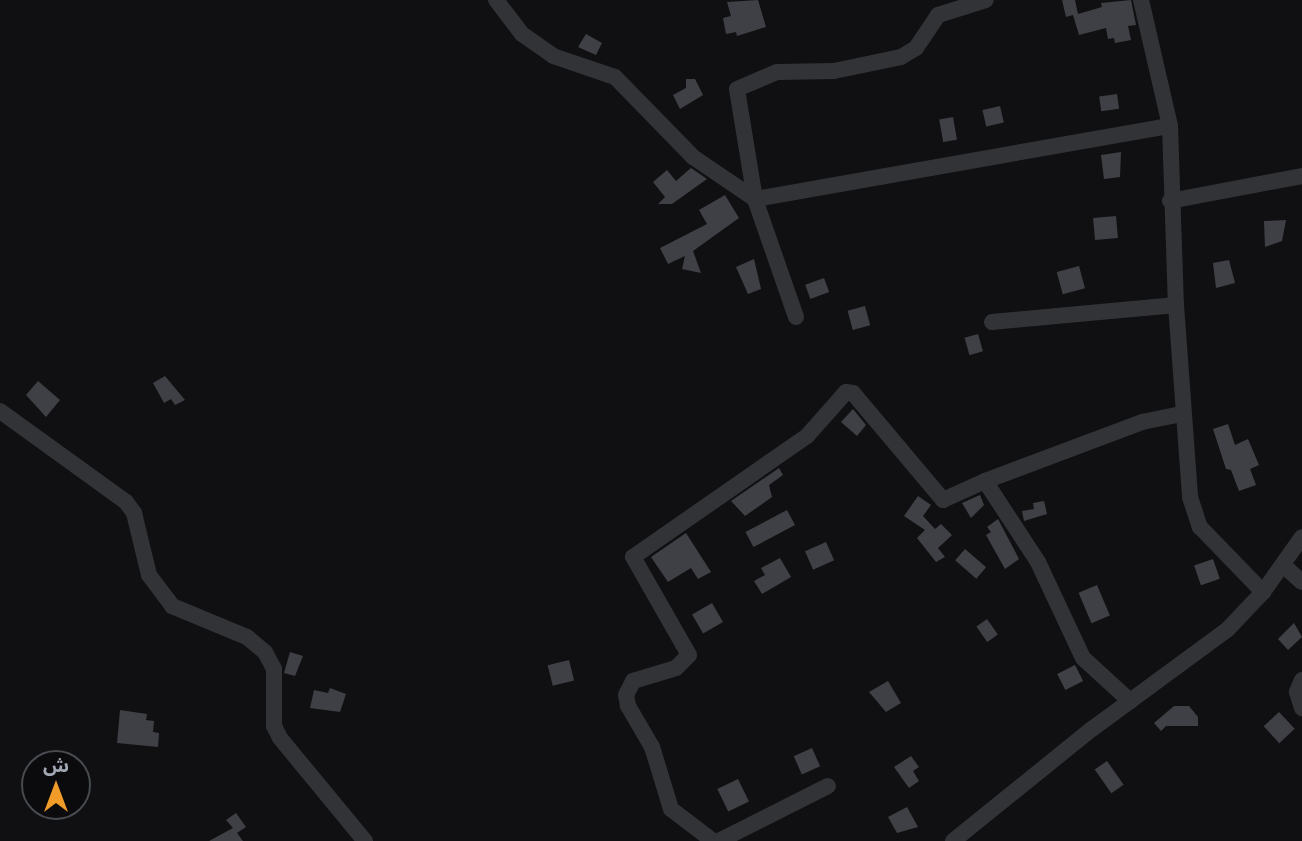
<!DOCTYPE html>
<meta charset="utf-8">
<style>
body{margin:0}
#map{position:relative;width:1302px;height:841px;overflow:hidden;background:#101012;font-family:Figtree,"Noto Sans Arabic",sans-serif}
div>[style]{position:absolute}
.building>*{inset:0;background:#3f4045;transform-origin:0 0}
.minor>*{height:16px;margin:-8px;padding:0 8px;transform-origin:8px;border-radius:8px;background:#313337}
span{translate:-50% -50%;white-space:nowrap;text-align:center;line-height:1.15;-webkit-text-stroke:5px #0b0b0d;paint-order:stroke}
.north{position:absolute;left:21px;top:750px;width:70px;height:70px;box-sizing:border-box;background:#0b0b0d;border:2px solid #474a4f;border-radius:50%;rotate:0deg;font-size:19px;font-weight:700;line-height:28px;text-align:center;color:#a1a8b3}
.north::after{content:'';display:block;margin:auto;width:24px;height:32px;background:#f19c29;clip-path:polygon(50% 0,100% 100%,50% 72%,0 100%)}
</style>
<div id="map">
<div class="building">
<i style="clip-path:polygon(758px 0,766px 27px,737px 36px,736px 32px,726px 34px,723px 18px,731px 16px,727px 2px)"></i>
<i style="clip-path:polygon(1062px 0,1075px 0,1078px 14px,1102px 7px,1101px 3px,1131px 0,1136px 25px,1128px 26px,1131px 40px,1115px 43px,1114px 38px,1108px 39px,1106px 28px,1079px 35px,1073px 15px,1066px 17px)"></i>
<i style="clip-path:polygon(586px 34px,602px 43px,596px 55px,578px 47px)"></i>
<i style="clip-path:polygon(686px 79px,695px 79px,703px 95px,680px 109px,673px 95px,686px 88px)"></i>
<i style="left:1117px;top:94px;width:15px;height:18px;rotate:82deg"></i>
<i style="left:1000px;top:106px;width:17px;height:18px;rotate:77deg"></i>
<i style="left:953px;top:117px;width:23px;height:14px;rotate:80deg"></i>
<i style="clip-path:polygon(1121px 152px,1120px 177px,1104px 179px,1101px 155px)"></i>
<i style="clip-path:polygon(691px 168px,707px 179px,672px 204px,658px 204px,665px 197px,653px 182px,667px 170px,676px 181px)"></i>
<i style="clip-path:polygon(725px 195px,739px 218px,693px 251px,701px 273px,682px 269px,685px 256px,668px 264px,660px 248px,707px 224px,699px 210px)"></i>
<i style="left:1116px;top:216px;width:22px;height:23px;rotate:85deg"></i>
<i style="clip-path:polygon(1286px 220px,1282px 241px,1265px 247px,1264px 221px)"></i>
<i style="clip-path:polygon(754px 259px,761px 289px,748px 294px,736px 267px)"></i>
<i style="clip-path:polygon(1229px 260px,1235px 283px,1216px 288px,1213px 263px)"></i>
<i style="left:1079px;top:266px;width:23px;height:23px;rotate:75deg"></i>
<i style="left:824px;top:278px;width:15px;height:20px;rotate:70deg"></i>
<i style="left:865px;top:306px;width:20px;height:18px;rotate:75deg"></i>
<i style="left:978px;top:334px;width:18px;height:14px;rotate:74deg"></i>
<i style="clip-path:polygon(165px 376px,185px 400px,175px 405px,171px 399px,164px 403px,153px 383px)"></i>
<i style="clip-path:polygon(38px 381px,60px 400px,46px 417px,26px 395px)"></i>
<i style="clip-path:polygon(853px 409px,866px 425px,857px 436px,841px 422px)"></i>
<i style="clip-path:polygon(1228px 424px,1235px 445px,1248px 439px,1259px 465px,1250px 469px,1256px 485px,1239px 491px,1231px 470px,1226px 469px,1213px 429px)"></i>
<i style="clip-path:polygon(779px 468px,783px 475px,769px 485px,772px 497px,745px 516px,731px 501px)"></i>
<i style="clip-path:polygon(980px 495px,984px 505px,971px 518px,962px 503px)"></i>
<i style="clip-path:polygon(918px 496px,931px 505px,923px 516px,935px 529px,941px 524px,952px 535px,938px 548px,945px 557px,936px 562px,917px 538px,925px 530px,904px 516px)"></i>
<i style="clip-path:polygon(1044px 501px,1047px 514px,1024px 521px,1022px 511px,1034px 509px,1033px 503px)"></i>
<i style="left:787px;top:510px;width:17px;height:47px;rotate:62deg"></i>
<i style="clip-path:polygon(998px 519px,1019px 559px,1005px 569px,986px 535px,991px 532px,987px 527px)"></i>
<i style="clip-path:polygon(686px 533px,711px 572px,698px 579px,691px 568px,668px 582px,651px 557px)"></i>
<i style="left:826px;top:542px;width:20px;height:23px;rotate:66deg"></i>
<i style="left:965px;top:549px;width:28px;height:15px;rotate:41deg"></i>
<i style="clip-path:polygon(780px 558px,791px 577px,762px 594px,754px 581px,765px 575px,761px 568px)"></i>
<i style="left:1213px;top:559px;width:21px;height:20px;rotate:71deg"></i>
<i style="left:1097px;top:585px;width:33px;height:20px;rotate:67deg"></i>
<i style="left:712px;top:603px;width:22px;height:23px;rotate:60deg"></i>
<i style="left:987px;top:619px;width:19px;height:13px;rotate:55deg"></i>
<i style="clip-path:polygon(1294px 623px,1302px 637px,1288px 650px,1278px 639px)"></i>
<i style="clip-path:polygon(290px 652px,303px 656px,295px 676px,284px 673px)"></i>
<i style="left:569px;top:660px;width:21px;height:22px;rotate:76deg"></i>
<i style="left:1075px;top:665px;width:18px;height:20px;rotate:63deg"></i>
<i style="clip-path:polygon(888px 681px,901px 703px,886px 712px,869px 692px)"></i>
<i style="clip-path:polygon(330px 688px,346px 694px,340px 712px,310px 708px,314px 690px,328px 693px)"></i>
<i style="clip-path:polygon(1174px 706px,1189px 706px,1198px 717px,1198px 726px,1166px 726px,1161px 731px,1154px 723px)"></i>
<i style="clip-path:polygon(120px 710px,147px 714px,146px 720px,154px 721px,153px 732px,159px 733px,158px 747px,117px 743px)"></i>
<i style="left:1279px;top:712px;width:23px;height:21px;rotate:47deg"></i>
<i style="left:812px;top:748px;width:20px;height:20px;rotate:66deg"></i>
<i style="clip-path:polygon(911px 756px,919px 767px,913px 771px,919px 781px,909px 788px,894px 767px)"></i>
<i style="left:1107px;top:761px;width:29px;height:15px;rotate:55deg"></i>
<i style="left:738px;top:779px;width:25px;height:23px;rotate:64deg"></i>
<i style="clip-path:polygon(907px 807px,918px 827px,897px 833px,888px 817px)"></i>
<i style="clip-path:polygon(236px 813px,246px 827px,237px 833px,243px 841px,209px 841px,233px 828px,226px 820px)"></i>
</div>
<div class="minor">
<i style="left:496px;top:0;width:43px;rotate:52.6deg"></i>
<i style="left:522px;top:34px;width:38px;rotate:35deg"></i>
<i style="left:553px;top:56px;width:65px;rotate:18.7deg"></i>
<i style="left:615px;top:77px;width:112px;rotate:45.7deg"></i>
<i style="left:693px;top:157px;width:75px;rotate:34.1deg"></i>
<i style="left:755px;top:199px;width:421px;rotate:-10deg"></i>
<i style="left:1141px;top:0;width:129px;rotate:77deg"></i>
<i style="left:1170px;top:126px;width:179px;rotate:88.1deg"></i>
<i style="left:1176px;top:305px;width:193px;rotate:85.8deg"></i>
<i style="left:1190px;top:497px;width:32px;rotate:72deg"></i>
<i style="left:1200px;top:527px;width:91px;rotate:45.9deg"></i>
<i style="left:1170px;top:201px;width:134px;rotate:-10.7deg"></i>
<i style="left:796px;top:317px;width:125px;rotate:-109.2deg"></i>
<i style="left:755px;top:199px;width:111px;rotate:-99.3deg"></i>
<i style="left:737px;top:89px;width:43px;rotate:-23deg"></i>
<i style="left:777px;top:72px;width:57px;rotate:-1deg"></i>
<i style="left:834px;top:71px;width:68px;rotate:-11.8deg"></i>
<i style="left:901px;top:57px;width:17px;rotate:-31deg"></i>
<i style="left:916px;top:48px;width:40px;rotate:-56deg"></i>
<i style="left:938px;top:15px;width:50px;rotate:-17.4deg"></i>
<i style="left:992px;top:322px;width:185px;rotate:-5.3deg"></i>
<i style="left:0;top:411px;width:155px;rotate:35.8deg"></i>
<i style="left:126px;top:502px;width:14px;rotate:54deg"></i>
<i style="left:134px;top:513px;width:64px;rotate:76.4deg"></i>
<i style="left:149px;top:575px;width:39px;rotate:53deg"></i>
<i style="left:172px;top:606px;width:81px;rotate:22.5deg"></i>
<i style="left:247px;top:637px;width:23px;rotate:40deg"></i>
<i style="left:265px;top:652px;width:19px;rotate:62deg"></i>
<i style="left:274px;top:669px;width:57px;rotate:90deg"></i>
<i style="left:274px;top:726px;width:13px;rotate:63deg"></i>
<i style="left:280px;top:738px;width:134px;rotate:50.5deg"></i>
<i style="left:985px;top:481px;width:168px;rotate:-20.6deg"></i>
<i style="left:1142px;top:422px;width:41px;rotate:-11.3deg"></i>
<i style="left:1283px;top:565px;width:25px;rotate:42deg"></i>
<i style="left:1302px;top:680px;width:13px;rotate:113deg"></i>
<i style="left:1297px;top:692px;width:17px;rotate:73deg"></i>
<i style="left:713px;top:841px;width:53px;rotate:-142.7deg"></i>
<i style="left:671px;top:809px;width:65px;rotate:-107deg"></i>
<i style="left:652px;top:747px;width:48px;rotate:-120.3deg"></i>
<i style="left:628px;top:706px;width:11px;rotate:-100deg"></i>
<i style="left:626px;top:695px;width:16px;rotate:-63deg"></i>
<i style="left:633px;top:681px;width:45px;rotate:-16.8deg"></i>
<i style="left:676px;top:668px;width:18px;rotate:-45deg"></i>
<i style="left:689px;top:655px;width:113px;rotate:-119.7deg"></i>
<i style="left:633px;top:557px;width:212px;rotate:-34.8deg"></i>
<i style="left:807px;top:436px;width:59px;rotate:-48.4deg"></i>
<i style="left:846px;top:392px;width:7px;rotate:8deg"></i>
<i style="left:853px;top:393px;width:140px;rotate:49.9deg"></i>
<i style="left:943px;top:500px;width:46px;rotate:-24.3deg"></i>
<i style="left:985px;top:481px;width:97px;rotate:56.8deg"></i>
<i style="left:1038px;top:562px;width:106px;rotate:64.9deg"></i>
<i style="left:1083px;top:658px;width:64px;rotate:42.5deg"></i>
<i style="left:719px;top:841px;width:122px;rotate:-26.8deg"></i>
<i style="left:953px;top:841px;width:179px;rotate:-38.9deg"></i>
<i style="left:1092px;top:729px;width:167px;rotate:-36.3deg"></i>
<i style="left:1227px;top:630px;width:52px;rotate:-46.5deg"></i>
<i style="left:1263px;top:592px;width:67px;rotate:-54.7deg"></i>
</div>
<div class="north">ش</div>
</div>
